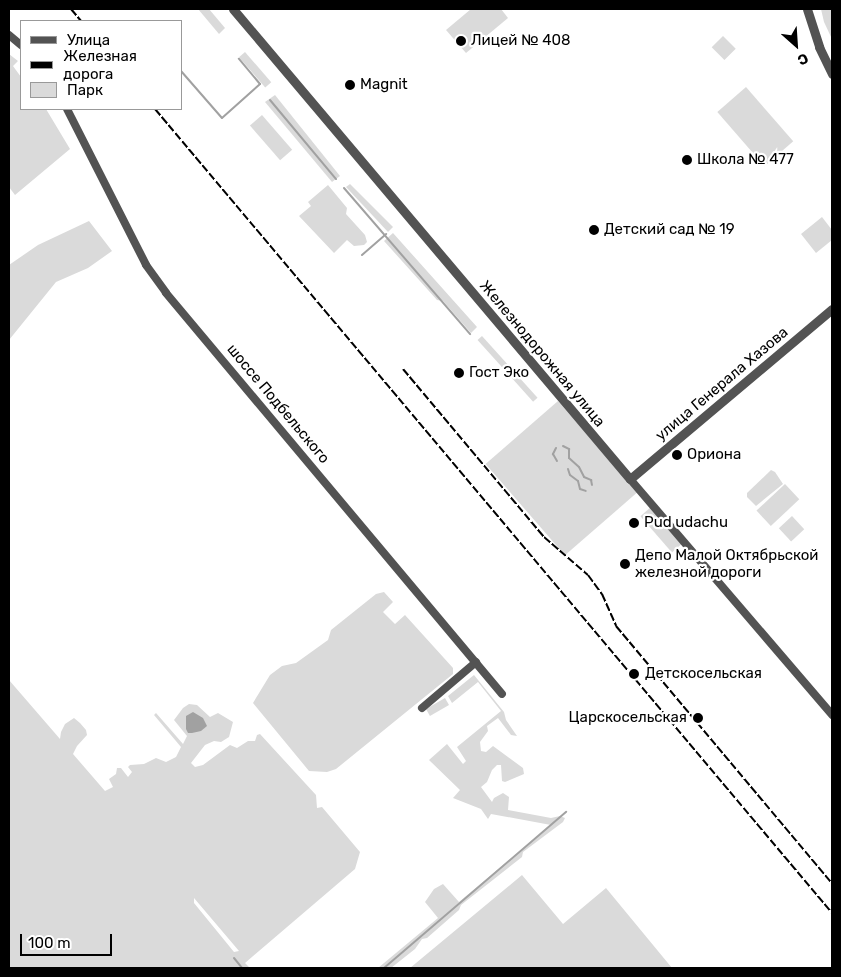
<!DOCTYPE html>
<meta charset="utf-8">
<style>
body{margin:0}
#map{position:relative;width:841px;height:977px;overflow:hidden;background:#fff;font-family:Rubik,sans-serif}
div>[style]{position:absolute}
.green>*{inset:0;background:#dadada;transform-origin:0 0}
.water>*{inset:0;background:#a1a1a1}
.stream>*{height:2px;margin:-1px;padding:0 1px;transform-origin:1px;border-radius:1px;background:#a1a1a1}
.minor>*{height:8px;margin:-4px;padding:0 4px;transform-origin:4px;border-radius:4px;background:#535353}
.tertiary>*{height:9px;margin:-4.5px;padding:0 4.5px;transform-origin:4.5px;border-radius:4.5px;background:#535353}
.rail>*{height:2px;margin-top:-1px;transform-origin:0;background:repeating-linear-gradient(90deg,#000 0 8px,transparent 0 10.5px)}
.dots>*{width:14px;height:14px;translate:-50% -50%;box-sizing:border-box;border:2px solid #fff;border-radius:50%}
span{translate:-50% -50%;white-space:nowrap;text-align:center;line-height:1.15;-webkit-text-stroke:4.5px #fff;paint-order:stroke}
.poi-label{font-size:15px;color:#000}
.left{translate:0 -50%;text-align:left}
.right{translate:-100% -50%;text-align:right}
.street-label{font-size:15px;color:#000}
.frame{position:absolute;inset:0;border:10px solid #000;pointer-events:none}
.legend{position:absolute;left:20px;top:20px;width:162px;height:90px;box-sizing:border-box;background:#fff;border:1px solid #999;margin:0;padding:6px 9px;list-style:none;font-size:15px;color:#000}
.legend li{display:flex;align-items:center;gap:10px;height:25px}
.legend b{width:25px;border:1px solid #999}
.north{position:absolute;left:771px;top:20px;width:50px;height:50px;-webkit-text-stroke:4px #fff;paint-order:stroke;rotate:154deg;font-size:14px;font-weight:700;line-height:20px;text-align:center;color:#000}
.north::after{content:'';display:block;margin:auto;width:18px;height:22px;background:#000;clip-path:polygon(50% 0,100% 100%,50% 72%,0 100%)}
.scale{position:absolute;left:20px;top:934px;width:92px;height:22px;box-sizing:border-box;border:2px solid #000;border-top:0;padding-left:6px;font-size:15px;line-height:18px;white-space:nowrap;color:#000;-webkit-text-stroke:4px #fff;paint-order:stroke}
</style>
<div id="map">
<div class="green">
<i style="clip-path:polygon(198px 9px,209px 9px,225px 28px,219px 34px)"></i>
<i style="clip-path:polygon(471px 9px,501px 9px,508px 18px,466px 53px,446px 30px)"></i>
<i style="clip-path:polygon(821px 9px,832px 9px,832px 39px,824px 22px)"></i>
<i style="left:723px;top:36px;width:18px;height:16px;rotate:45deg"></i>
<i style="left:245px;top:52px;width:40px;height:8px;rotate:49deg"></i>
<i style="clip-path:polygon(9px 54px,18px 61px,13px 66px,21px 77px,21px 109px,46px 109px,70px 149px,15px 195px,9px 187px)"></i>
<i style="left:746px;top:87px;width:72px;height:38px;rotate:49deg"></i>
<i style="clip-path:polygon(275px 95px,340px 176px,332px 182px,265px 102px)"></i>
<i style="left:262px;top:115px;width:46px;height:16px;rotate:49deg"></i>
<i style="clip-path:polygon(350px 184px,393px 227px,388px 232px,346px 187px)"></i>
<i style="clip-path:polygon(328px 185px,347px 208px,346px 214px,365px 235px,367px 242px,364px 245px,354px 246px,347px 240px,334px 253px,299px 216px,311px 206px,308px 202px)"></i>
<i style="clip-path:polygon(822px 217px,832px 230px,832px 240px,816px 253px,801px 234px)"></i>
<i style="clip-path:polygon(89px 221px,112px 251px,88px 268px,56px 282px,9px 340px,9px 265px,38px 245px)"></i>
<i style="clip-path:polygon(393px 233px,477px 327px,471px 333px,443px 301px,437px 300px,384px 241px)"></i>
<i style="left:482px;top:336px;width:83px;height:6px;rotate:48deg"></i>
<i style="left:558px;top:401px;width:121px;height:96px;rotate:49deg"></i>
<i style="clip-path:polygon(771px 470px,775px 472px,783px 484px,756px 506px,747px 497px,747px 493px)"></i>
<i style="left:785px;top:484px;width:21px;height:39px;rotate:47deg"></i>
<i style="left:651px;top:507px;width:48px;height:14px;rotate:49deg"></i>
<i style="left:792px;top:516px;width:18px;height:18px;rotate:47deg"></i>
<i style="clip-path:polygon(384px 592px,393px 602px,383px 612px,395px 624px,405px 615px,453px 668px,453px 674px,336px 769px,327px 772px,309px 771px,253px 703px,270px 675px,282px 666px,296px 663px,328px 640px,331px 630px,376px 594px)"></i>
<i style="clip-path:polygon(474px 675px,504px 712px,506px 720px,517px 736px,511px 735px,498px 718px,487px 726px,488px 731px,480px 742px,481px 751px,486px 752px,493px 746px,523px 768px,524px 774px,505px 782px,502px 781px,501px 765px,497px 765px,492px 770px,487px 782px,481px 787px,492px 802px,494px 798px,503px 793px,509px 797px,508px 810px,551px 818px,560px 816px,565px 818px,563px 822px,523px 852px,522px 857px,461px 905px,459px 910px,427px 938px,422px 939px,415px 949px,391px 968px,378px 968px,438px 918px,425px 902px,434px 889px,443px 884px,459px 902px,551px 825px,491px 814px,488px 819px,481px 809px,453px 798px,460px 790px,429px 760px,447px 744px,463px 764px,466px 761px,457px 747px,501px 711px,478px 682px,452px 703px,448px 696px)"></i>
<i style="clip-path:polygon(evenodd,9px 680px,60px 739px,61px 732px,65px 724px,74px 718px,80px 723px,86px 730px,87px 735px,77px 746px,73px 754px,105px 791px,113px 787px,109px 779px,116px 774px,117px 768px,121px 768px,128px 777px,132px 772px,128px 767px,130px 765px,144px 764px,156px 758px,166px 762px,176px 757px,181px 747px,154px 715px,156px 713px,183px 744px,187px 736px,174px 720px,183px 708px,189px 704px,197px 705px,210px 717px,218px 713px,233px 722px,229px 737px,221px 742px,214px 741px,205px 745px,191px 763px,195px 767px,203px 765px,230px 745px,237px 748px,248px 741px,255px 741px,257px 735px,260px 734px,316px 795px,317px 808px,322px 807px,360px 852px,355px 869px,245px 963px,250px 968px,9px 968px,9px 680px,194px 898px,239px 951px,234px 952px,194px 903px,194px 898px)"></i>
<i style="left:445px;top:698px;width:8px;height:22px;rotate:60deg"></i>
<i style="clip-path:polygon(522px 875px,563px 924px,606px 888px,672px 968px,410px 968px)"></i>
</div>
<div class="water">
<i style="clip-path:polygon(193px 712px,203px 718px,207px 726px,201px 731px,192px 733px,188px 733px,186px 729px,186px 716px)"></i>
</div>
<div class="stream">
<i style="left:181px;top:71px;width:62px;rotate:48.9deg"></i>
<i style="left:222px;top:118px;width:51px;rotate:-41.8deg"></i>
<i style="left:260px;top:84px;width:33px;rotate:-130deg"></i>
<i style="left:270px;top:100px;width:103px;rotate:50.1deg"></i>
<i style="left:344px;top:188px;width:193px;rotate:49.2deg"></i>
<i style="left:362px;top:255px;width:32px;rotate:-41deg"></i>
<i style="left:563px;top:446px;width:7px;rotate:27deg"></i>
<i style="left:569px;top:449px;width:9px;rotate:90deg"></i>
<i style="left:569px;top:458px;width:13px;rotate:42deg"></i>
<i style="left:579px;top:467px;width:11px;rotate:63deg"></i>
<i style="left:584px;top:477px;width:8px;rotate:23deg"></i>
<i style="left:591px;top:480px;width:5px;rotate:79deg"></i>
<i style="left:556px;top:448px;width:7px;rotate:117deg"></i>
<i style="left:553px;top:454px;width:8px;rotate:60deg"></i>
<i style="left:568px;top:469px;width:6px;rotate:72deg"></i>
<i style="left:570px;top:475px;width:10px;rotate:37deg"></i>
<i style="left:578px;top:481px;width:8px;rotate:76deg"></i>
<i style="left:580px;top:489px;width:6px;rotate:18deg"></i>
<i style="left:234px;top:958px;width:13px;rotate:51deg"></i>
<i style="left:384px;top:968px;width:240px;rotate:-40.6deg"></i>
</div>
<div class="minor">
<i style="left:9px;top:35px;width:16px;rotate:40deg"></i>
<i style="left:67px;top:109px;width:175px;rotate:63.1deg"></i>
<i style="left:146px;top:265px;width:34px;rotate:54deg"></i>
<i style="left:166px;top:293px;width:523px;rotate:50.04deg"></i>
<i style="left:630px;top:479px;width:311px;rotate:49.4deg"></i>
<i style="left:422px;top:708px;width:71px;rotate:-40.4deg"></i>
</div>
<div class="tertiary">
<i style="left:233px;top:9px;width:615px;rotate:49.81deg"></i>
<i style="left:630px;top:479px;width:264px;rotate:-40.1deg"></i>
<i style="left:807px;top:9px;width:40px;rotate:72deg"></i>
<i style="left:819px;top:47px;width:30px;rotate:64deg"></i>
</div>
<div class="rail">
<i style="left:71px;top:9px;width:16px;rotate:50deg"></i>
<i style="left:155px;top:109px;width:1051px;rotate:49.9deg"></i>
<i style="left:403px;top:369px;width:219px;rotate:50deg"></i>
<i style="left:544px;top:537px;width:58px;rotate:40.8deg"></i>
<i style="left:588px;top:575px;width:24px;rotate:54deg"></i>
<i style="left:602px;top:594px;width:35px;rotate:66deg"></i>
<i style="left:616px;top:626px;width:336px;rotate:50deg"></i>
</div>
<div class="dots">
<i style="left:461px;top:41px;background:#000"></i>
<i style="left:350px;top:85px;background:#000"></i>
<i style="left:687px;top:160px;background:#000"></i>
<i style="left:594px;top:230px;background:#000"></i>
<i style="left:459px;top:373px;background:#000"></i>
<i style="left:677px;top:455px;background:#000"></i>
<i style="left:634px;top:523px;background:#000"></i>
<i style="left:625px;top:564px;background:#000"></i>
<i style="left:634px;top:674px;background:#000"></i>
<i style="left:698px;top:718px;background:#000"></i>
</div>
<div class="poi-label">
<span class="left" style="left:471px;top:41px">Лицей № 408</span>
<span class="left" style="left:360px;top:85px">Magnit</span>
<span class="left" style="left:697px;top:160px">Школа № 477</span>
<span class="left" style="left:604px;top:230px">Детский сад № 19</span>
<span class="left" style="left:469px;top:373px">Гост Эко</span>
<span class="left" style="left:687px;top:455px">Ориона</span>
<span class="left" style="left:644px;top:523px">Pud udachu</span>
<span class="left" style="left:635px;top:564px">Депо Малой Октябрьской<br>железной дороги</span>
<span class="left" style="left:645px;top:674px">Детскосельская</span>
<span class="right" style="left:687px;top:718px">Царскосельская</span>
</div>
<div class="street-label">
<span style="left:542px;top:354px;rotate:50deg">Железнодорожная улица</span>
<span style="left:722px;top:384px;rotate:-40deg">улица Генерала Хазова</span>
<span style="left:278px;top:404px;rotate:50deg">шоссе Подбельского</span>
</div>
<div class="frame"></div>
<ul class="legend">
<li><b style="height:6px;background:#535353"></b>Улица</li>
<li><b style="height:6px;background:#000"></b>Железная дорога</li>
<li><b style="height:14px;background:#dadada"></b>Парк</li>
</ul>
<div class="north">С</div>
<div class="scale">100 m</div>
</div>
